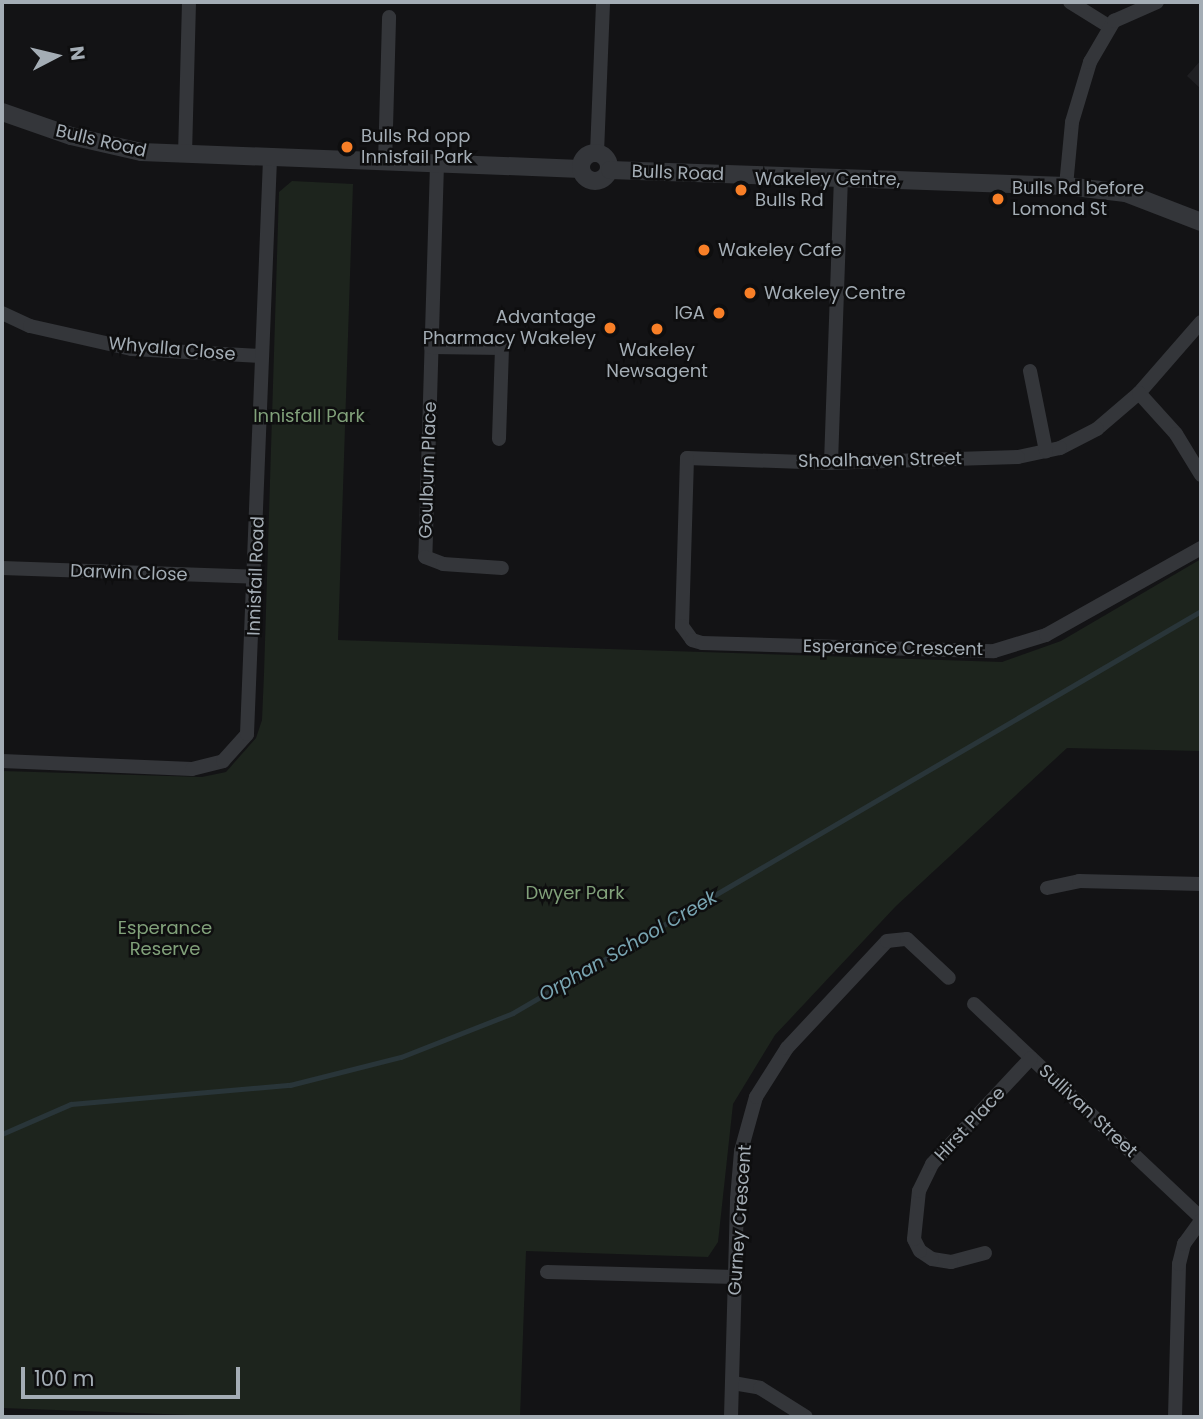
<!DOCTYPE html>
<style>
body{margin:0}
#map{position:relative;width:1203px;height:1419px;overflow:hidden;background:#131315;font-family:Poppins,sans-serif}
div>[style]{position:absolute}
.built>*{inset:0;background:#1f1f22}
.green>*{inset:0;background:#1d241d}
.stream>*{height:4.5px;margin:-2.25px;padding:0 2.25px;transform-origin:2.25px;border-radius:2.25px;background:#293539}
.minor>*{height:14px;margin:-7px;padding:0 7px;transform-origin:7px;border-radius:7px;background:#34363a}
.tertiary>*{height:18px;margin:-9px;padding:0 9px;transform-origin:9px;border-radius:9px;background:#34363a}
.tertiary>.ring{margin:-9px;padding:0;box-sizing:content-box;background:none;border:18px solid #34363a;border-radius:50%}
.dots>*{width:19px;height:19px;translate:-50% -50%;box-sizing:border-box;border:4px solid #0e0e0f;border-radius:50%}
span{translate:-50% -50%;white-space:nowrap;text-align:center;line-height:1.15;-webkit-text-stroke:5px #0e0e0f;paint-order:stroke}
.poi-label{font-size:18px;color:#a4adb5}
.left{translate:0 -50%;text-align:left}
.right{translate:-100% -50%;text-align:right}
.street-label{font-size:18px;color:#a4adb5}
.park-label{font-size:18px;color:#81a17a}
.water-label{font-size:19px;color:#79a5b2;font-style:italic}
.frame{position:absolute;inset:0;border:4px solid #a4adb5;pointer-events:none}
.north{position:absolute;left:21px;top:21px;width:70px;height:70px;-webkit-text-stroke:5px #0e0e0f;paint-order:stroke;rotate:83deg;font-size:19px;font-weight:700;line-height:28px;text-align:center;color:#a4adb5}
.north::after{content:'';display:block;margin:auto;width:24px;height:32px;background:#a4adb5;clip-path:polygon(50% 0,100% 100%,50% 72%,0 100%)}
.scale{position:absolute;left:21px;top:1367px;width:219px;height:32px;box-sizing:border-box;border:4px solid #a4adb5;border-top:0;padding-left:9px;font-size:21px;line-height:24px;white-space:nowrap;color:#a4adb5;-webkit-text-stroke:5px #0e0e0f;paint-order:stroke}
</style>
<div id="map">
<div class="built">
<i style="clip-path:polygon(1201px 60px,1201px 89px,1187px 76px)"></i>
</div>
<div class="green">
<i style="clip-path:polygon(292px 181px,353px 184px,338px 640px,1002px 662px,1061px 641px,1201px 559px,1201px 751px,1067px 748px,896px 906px,775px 1035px,733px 1104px,718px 1242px,708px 1257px,526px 1251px,520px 1417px,243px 1417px,2px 1408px,2px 771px,202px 777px,226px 772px,256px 738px,262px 720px,264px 674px,279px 192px)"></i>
</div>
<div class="stream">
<i style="left:2px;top:1134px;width:75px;rotate:-23.5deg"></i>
<i style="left:71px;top:1104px;width:220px;rotate:-5deg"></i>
<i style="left:290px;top:1085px;width:114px;rotate:-14.2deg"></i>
<i style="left:401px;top:1057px;width:120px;rotate:-21.4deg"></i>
<i style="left:513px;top:1013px;width:797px;rotate:-30.3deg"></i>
</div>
<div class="minor">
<i style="left:1070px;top:2px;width:47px;rotate:32deg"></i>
<i style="left:597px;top:153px;width:151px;rotate:-87.7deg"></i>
<i style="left:185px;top:155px;width:153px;rotate:-88.5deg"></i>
<i style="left:385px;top:163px;width:146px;rotate:-88.4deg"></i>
<i style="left:437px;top:164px;width:393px;rotate:91.7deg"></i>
<i style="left:425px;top:557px;width:19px;rotate:21deg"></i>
<i style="left:443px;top:564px;width:59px;rotate:3.9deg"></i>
<i style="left:1066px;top:186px;width:64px;rotate:-84.6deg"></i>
<i style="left:1072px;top:122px;width:63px;rotate:-73.3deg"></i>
<i style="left:1090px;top:62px;width:48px;rotate:-59.7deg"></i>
<i style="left:1114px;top:21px;width:47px;rotate:-23.8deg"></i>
<i style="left:2px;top:313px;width:31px;rotate:25deg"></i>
<i style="left:30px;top:326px;width:105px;rotate:12.7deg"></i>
<i style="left:132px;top:349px;width:130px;rotate:3.1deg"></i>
<i style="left:1201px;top:322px;width:94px;rotate:131.1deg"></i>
<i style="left:1139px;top:393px;width:55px;rotate:139.4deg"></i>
<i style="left:1097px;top:429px;width:42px;rotate:152.8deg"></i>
<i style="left:1060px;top:448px;width:43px;rotate:167.9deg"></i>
<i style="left:1018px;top:457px;width:187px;rotate:178.2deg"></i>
<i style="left:831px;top:463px;width:144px;rotate:-178deg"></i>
<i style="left:687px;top:458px;width:168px;rotate:91.7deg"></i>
<i style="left:682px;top:626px;width:17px;rotate:54deg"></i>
<i style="left:692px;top:640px;width:10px;rotate:17deg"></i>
<i style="left:702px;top:643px;width:292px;rotate:1.6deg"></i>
<i style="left:994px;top:651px;width:54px;rotate:-17.1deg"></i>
<i style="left:1046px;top:635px;width:178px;rotate:-29.3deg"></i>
<i style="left:431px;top:347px;width:71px;rotate:0.8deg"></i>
<i style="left:502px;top:348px;width:91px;rotate:91.9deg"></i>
<i style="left:1030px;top:371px;width:82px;rotate:78.7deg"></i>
<i style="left:1139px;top:393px;width:55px;rotate:47.9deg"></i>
<i style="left:1176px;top:434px;width:48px;rotate:58.6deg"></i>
<i style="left:831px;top:463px;width:285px;rotate:-88deg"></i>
<i style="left:2px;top:568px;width:254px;rotate:2deg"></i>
<i style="left:2px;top:761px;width:190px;rotate:2.4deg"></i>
<i style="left:192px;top:769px;width:32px;rotate:-14deg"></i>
<i style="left:223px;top:761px;width:36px;rotate:-48deg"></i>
<i style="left:247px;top:734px;width:575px;rotate:-87.71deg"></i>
<i style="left:1047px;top:888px;width:33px;rotate:-12deg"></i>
<i style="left:1079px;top:881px;width:122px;rotate:1.4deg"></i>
<i style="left:974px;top:1004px;width:312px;rotate:43.3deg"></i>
<i style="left:985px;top:1253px;width:35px;rotate:165deg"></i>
<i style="left:951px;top:1262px;width:19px;rotate:-171deg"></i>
<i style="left:932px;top:1259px;width:14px;rotate:-146deg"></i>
<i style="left:920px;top:1251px;width:13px;rotate:-117deg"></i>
<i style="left:914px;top:1239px;width:48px;rotate:-84.1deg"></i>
<i style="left:919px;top:1191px;width:30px;rotate:-64deg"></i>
<i style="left:932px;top:1164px;width:145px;rotate:-47deg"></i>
<i style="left:547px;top:1272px;width:188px;rotate:1.5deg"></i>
<i style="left:733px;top:1383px;width:27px;rotate:10deg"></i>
<i style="left:760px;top:1388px;width:54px;rotate:32.2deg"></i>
<i style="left:731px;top:1417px;width:218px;rotate:-88.4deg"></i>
<i style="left:737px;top:1199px;width:48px;rotate:-85.2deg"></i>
<i style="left:741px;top:1151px;width:56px;rotate:-74.5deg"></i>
<i style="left:756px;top:1097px;width:58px;rotate:-57.7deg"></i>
<i style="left:787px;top:1048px;width:146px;rotate:-46.9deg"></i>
<i style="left:887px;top:941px;width:20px;rotate:-6deg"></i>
<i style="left:907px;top:939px;width:57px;rotate:42.9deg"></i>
<i style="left:1175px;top:1417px;width:153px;rotate:-88.5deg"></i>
<i style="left:1179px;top:1264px;width:21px;rotate:-76deg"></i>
<i style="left:1184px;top:1244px;width:29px;rotate:-54deg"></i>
</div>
<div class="tertiary">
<i style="left:2px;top:112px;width:73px;rotate:19.2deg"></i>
<i style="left:71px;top:136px;width:72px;rotate:12.9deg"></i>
<i style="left:141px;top:152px;width:440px;rotate:2.2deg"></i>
<i class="ring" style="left:581px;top:153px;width:10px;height:10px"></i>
<i style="left:610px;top:170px;width:456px;rotate:2deg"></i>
<i style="left:1066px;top:186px;width:60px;rotate:6.7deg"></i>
<i style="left:1126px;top:193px;width:80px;rotate:21.1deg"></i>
</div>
<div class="dots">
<i style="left:347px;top:147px;background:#f87f27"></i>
<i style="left:741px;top:190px;background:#f87f27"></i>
<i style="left:998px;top:199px;background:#f87f27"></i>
<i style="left:704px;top:250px;background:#f87f27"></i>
<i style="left:750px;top:293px;background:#f87f27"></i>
<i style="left:719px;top:313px;background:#f87f27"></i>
<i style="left:610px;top:328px;background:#f87f27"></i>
<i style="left:657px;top:329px;background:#f87f27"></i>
</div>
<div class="poi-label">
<span class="left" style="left:361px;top:147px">Bulls Rd opp<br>Innisfail Park</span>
<span class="left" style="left:755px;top:190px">Wakeley Centre,<br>Bulls Rd</span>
<span class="left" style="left:1012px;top:199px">Bulls Rd before<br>Lomond St</span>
<span class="left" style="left:718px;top:250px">Wakeley Cafe</span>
<span class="left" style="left:764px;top:293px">Wakeley Centre</span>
<span class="right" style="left:705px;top:313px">IGA</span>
<span class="right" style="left:596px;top:328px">Advantage<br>Pharmacy Wakeley</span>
<span style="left:657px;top:361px">Wakeley<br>Newsagent</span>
</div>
<div class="street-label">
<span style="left:101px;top:141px;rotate:13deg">Bulls Road</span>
<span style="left:678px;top:173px;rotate:2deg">Bulls Road</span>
<span style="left:172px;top:349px;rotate:5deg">Whyalla Close</span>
<span style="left:880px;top:460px;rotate:-1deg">Shoalhaven Street</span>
<span style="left:428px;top:470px;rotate:-88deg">Goulburn Place</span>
<span style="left:129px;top:573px;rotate:2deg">Darwin Close</span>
<span style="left:256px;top:576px;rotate:-88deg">Innisfail Road</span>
<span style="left:893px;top:648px;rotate:1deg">Esperance Crescent</span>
<span style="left:1088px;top:1111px;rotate:43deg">Sullivan Street</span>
<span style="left:970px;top:1124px;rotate:-47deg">Hirst Place</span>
<span style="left:740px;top:1220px;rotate:-86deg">Gurney Crescent</span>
</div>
<div class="park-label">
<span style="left:309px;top:416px">Innisfall Park</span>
<span style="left:575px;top:893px">Dwyer Park</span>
<span style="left:165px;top:939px">Esperance<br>Reserve</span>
</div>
<div class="water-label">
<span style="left:628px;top:946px;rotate:-30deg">Orphan School Creek</span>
</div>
<div class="frame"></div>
<div class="north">N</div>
<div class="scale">100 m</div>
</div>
